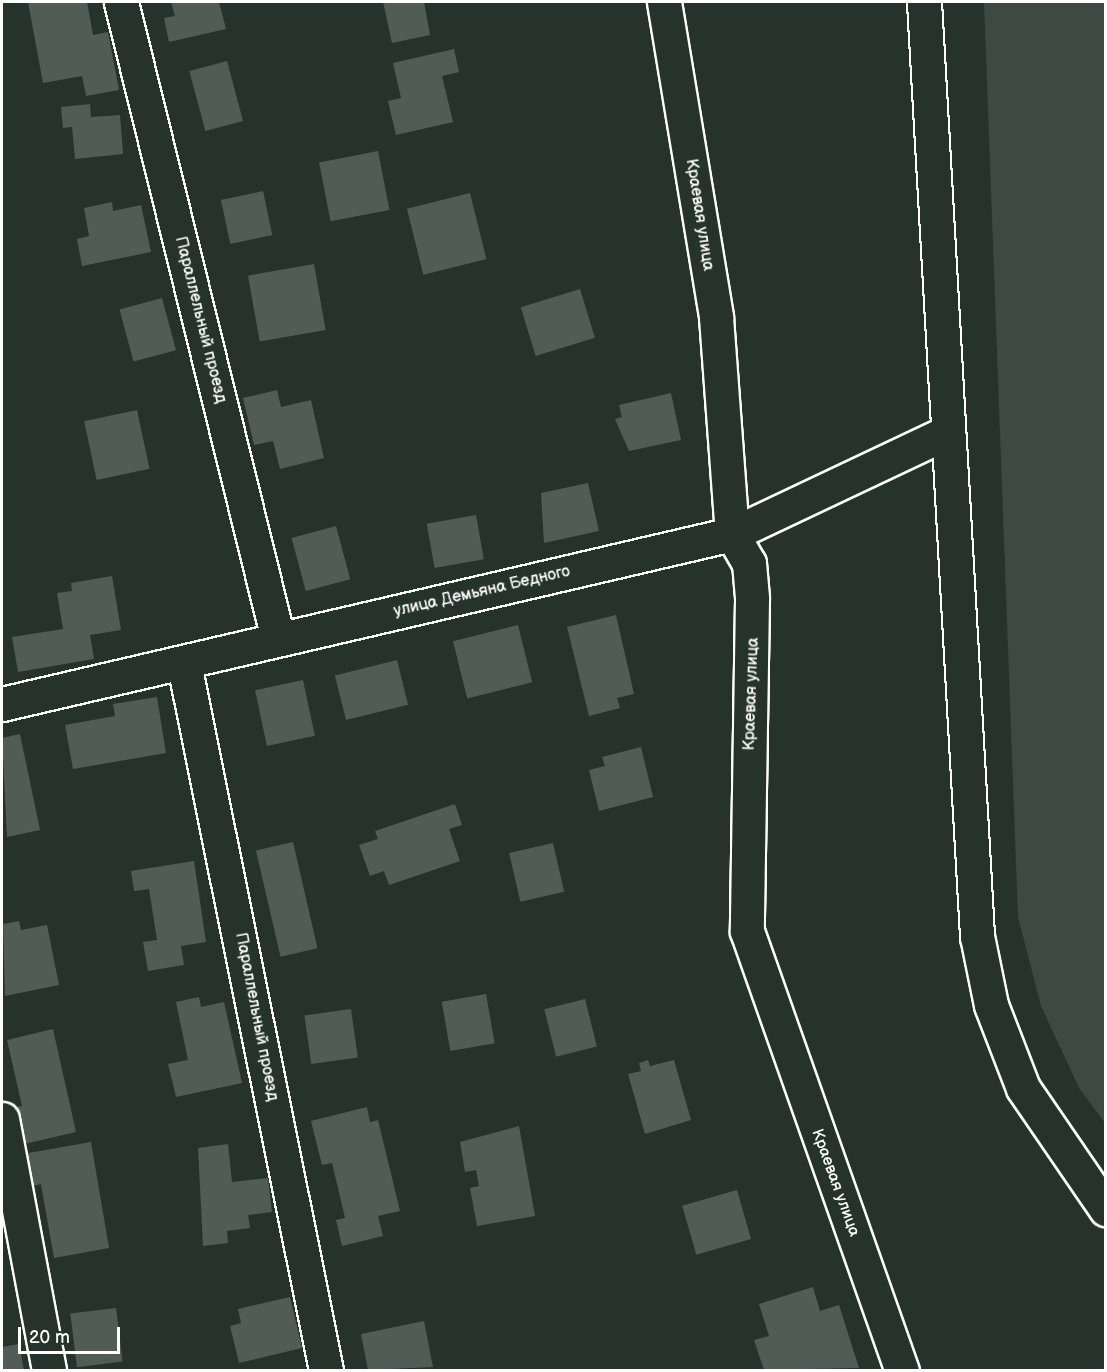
<!DOCTYPE html>
<meta charset="utf-8">
<style>
body{margin:0}
#map{position:relative;width:1107px;height:1372px;overflow:hidden;background:#26332d;font-family:"Balsamiq Sans",sans-serif}
div>[style]{position:absolute}
.green>*{inset:0;background:#3e4944}
.building>*{inset:0;background:#515c57;transform-origin:0 0}
.roads{filter:drop-shadow(2px 0 #fff) drop-shadow(-2px 0 #fff) drop-shadow(0 2px #fff) drop-shadow(0 -2px #fff)}
.street>*{height:33px;margin:-16.5px;padding:0 16.5px;transform-origin:16.5px;border-radius:16.5px;background:#26332d}
span{translate:-50% -50%;white-space:nowrap;text-align:center;line-height:1.15;-webkit-text-stroke:4.5px #26332d;paint-order:stroke}
.street-label{font-size:16px;color:#fff}
.frame{position:absolute;inset:0;border:3px solid #fff;pointer-events:none}
.scale{position:absolute;left:18px;top:1327px;width:102px;height:27px;box-sizing:border-box;border:3px solid #fff;border-top:0;padding-left:8px;font-size:18px;line-height:21px;white-space:nowrap;color:#fff;-webkit-text-stroke:4px #26332d;paint-order:stroke}
</style>
<div id="map">
<div class="green">
<i style="clip-path:polygon(984px 2px,1105px 2px,1105px 1123px,1079px 1088px,1041px 1006px,1018px 917px)"></i>
</div>
<div class="building">
<i style="clip-path:polygon(28px 2px,87px 2px,93px 35px,108px 32px,119px 90px,86px 96px,82px 76px,43px 83px)"></i>
<i style="clip-path:polygon(171px 2px,219px 2px,226px 29px,169px 42px,164px 18px,175px 16px)"></i>
<i style="clip-path:polygon(383px 2px,424px 2px,430px 35px,392px 43px)"></i>
<i style="clip-path:polygon(454px 49px,459px 72px,442px 76px,453px 122px,396px 135px,388px 101px,401px 98px,393px 63px)"></i>
<i style="left:227px;top:61px;width:62px;height:39px;rotate:75deg"></i>
<i style="clip-path:polygon(90px 104px,91px 117px,120px 115px,123px 154px,75px 159px,72px 127px,63px 128px,61px 107px)"></i>
<i style="left:378px;top:151px;width:60px;height:60px;rotate:79deg"></i>
<i style="left:263px;top:191px;width:45px;height:43px;rotate:78deg"></i>
<i style="left:470px;top:193px;width:68px;height:65px;rotate:76deg"></i>
<i style="clip-path:polygon(112px 202px,113px 211px,141px 205px,151px 252px,82px 266px,77px 239px,89px 236px,84px 208px)"></i>
<i style="left:314px;top:264px;width:67px;height:67px;rotate:80deg"></i>
<i style="left:580px;top:289px;width:51px;height:62px;rotate:73deg"></i>
<i style="left:162px;top:298px;width:54px;height:44px;rotate:75deg"></i>
<i style="clip-path:polygon(277px 390px,281px 407px,311px 400px,324px 458px,280px 469px,273px 441px,254px 445px,243px 398px)"></i>
<i style="clip-path:polygon(671px 393px,681px 440px,629px 451px,615px 419px,622px 417px,619px 405px)"></i>
<i style="left:137px;top:410px;width:60px;height:54px;rotate:78deg"></i>
<i style="clip-path:polygon(588px 483px,599px 531px,544px 543px,541px 493px)"></i>
<i style="left:476px;top:515px;width:45px;height:50px;rotate:80deg"></i>
<i style="left:336px;top:526px;width:55px;height:46px;rotate:75deg"></i>
<i style="clip-path:polygon(112px 576px,121px 630px,90px 635px,94px 659px,18px 672px,12px 637px,63px 629px,57px 593px,72px 591px,71px 583px)"></i>
<i style="clip-path:polygon(616px 615px,634px 694px,617px 698px,620px 708px,589px 716px,567px 627px)"></i>
<i style="left:518px;top:625px;width:59px;height:67px;rotate:76deg"></i>
<i style="left:397px;top:660px;width:46px;height:64px;rotate:76deg"></i>
<i style="left:303px;top:680px;width:57px;height:49px;rotate:78deg"></i>
<i style="clip-path:polygon(157px 697px,166px 753px,73px 769px,65px 725px,115px 716px,113px 704px)"></i>
<i style="clip-path:polygon(20px 734px,40px 830px,7px 837px,2px 738px)"></i>
<i style="clip-path:polygon(641px 747px,653px 797px,599px 811px,589px 770px,605px 766px,602px 757px)"></i>
<i style="clip-path:polygon(455px 804px,462px 825px,449px 829px,460px 861px,389px 885px,384px 871px,370px 876px,359px 845px,378px 839px,375px 831px)"></i>
<i style="left:293px;top:842px;width:109px;height:38px;rotate:77deg"></i>
<i style="left:553px;top:843px;width:50px;height:45px;rotate:77deg"></i>
<i style="clip-path:polygon(194px 861px,206px 942px,181px 946px,184px 965px,148px 971px,143px 942px,157px 940px,149px 889px,134px 891px,131px 871px)"></i>
<i style="clip-path:polygon(19px 921px,21px 930px,47px 925px,59px 985px,5px 996px,3px 924px)"></i>
<i style="left:486px;top:994px;width:50px;height:45px;rotate:80deg"></i>
<i style="clip-path:polygon(199px 997px,201px 1007px,224px 1002px,242px 1083px,176px 1097px,168px 1064px,188px 1060px,176px 1002px)"></i>
<i style="left:585px;top:999px;width:49px;height:42px;rotate:76deg"></i>
<i style="left:351px;top:1009px;width:49px;height:47px;rotate:82deg"></i>
<i style="clip-path:polygon(53px 1029px,76px 1132px,20px 1145px,11px 1108px,22px 1106px,7px 1040px)"></i>
<i style="clip-path:polygon(648px 1060px,650px 1066px,674px 1060px,691px 1120px,645px 1134px,628px 1074px,641px 1071px,639px 1063px)"></i>
<i style="clip-path:polygon(367px 1107px,370px 1122px,378px 1120px,400px 1211px,378px 1216px,383px 1236px,342px 1246px,336px 1220px,345px 1218px,332px 1163px,322px 1165px,311px 1121px)"></i>
<i style="clip-path:polygon(519px 1126px,535px 1216px,477px 1226px,470px 1188px,479px 1186px,476px 1170px,465px 1172px,460px 1142px)"></i>
<i style="clip-path:polygon(91px 1142px,109px 1248px,54px 1258px,41px 1184px,29px 1187px,23px 1154px)"></i>
<i style="clip-path:polygon(228px 1144px,232px 1182px,268px 1178px,272px 1212px,248px 1215px,250px 1228px,227px 1231px,228px 1243px,203px 1246px,198px 1148px)"></i>
<i style="left:737px;top:1190px;width:51px;height:57px;rotate:74deg"></i>
<i style="clip-path:polygon(813px 1287px,820px 1311px,839px 1305px,859px 1368px,764px 1370px,754px 1340px,769px 1336px,759px 1304px)"></i>
<i style="clip-path:polygon(290px 1297px,302px 1348px,239px 1363px,230px 1326px,241px 1323px,238px 1309px)"></i>
<i style="left:116px;top:1308px;width:54px;height:46px;rotate:83deg"></i>
<i style="clip-path:polygon(424px 1321px,433px 1367px,368px 1370px,361px 1334px)"></i>
<i style="clip-path:polygon(19px 1344px,24px 1370px,2px 1370px,2px 1347px)"></i>
</div>
<div class="roads">
<div class="street">
<i style="left:121px;top:2px;width:656px;rotate:76.15deg"></i>
<i style="left:664px;top:2px;width:319px;rotate:80.6deg"></i>
<i style="left:716px;top:317px;width:218px;rotate:85.8deg"></i>
<i style="left:732px;top:534px;width:34px;rotate:60deg"></i>
<i style="left:749px;top:563px;width:36px;rotate:85deg"></i>
<i style="left:752px;top:599px;width:332px;rotate:90.9deg"></i>
<i style="left:747px;top:931px;width:466px;rotate:70.6deg"></i>
<i style="left:924px;top:2px;width:936px;rotate:86.75deg"></i>
<i style="left:977px;top:936px;width:70px;rotate:78.5deg"></i>
<i style="left:991px;top:1005px;width:89px;rotate:68.9deg"></i>
<i style="left:1023px;top:1088px;width:147px;rotate:55.6deg"></i>
<i style="left:184px;top:664px;width:720px;rotate:78.63deg"></i>
<i style="left:2px;top:704px;width:750px;rotate:-13.11deg"></i>
<i style="left:732px;top:534px;width:237px;rotate:-25.3deg"></i>
<i style="left:2px;top:1119px;width:255px;rotate:79.4deg"></i>
</div>
</div>
<div class="street-label">
<span style="left:699px;top:215px;rotate:81deg">Краевая улица</span>
<span style="left:200px;top:320px;rotate:76deg">Параллельный проезд</span>
<span style="left:482px;top:592px;rotate:-13deg">улица Демьяна Бедного</span>
<span style="left:752px;top:694px;rotate:-88deg">Краевая улица</span>
<span style="left:256px;top:1017px;rotate:79deg">Параллельный проезд</span>
<span style="left:835px;top:1183px;rotate:70deg">Краевая улица</span>
</div>
<div class="frame"></div>
<div class="scale">20 m</div>
</div>
